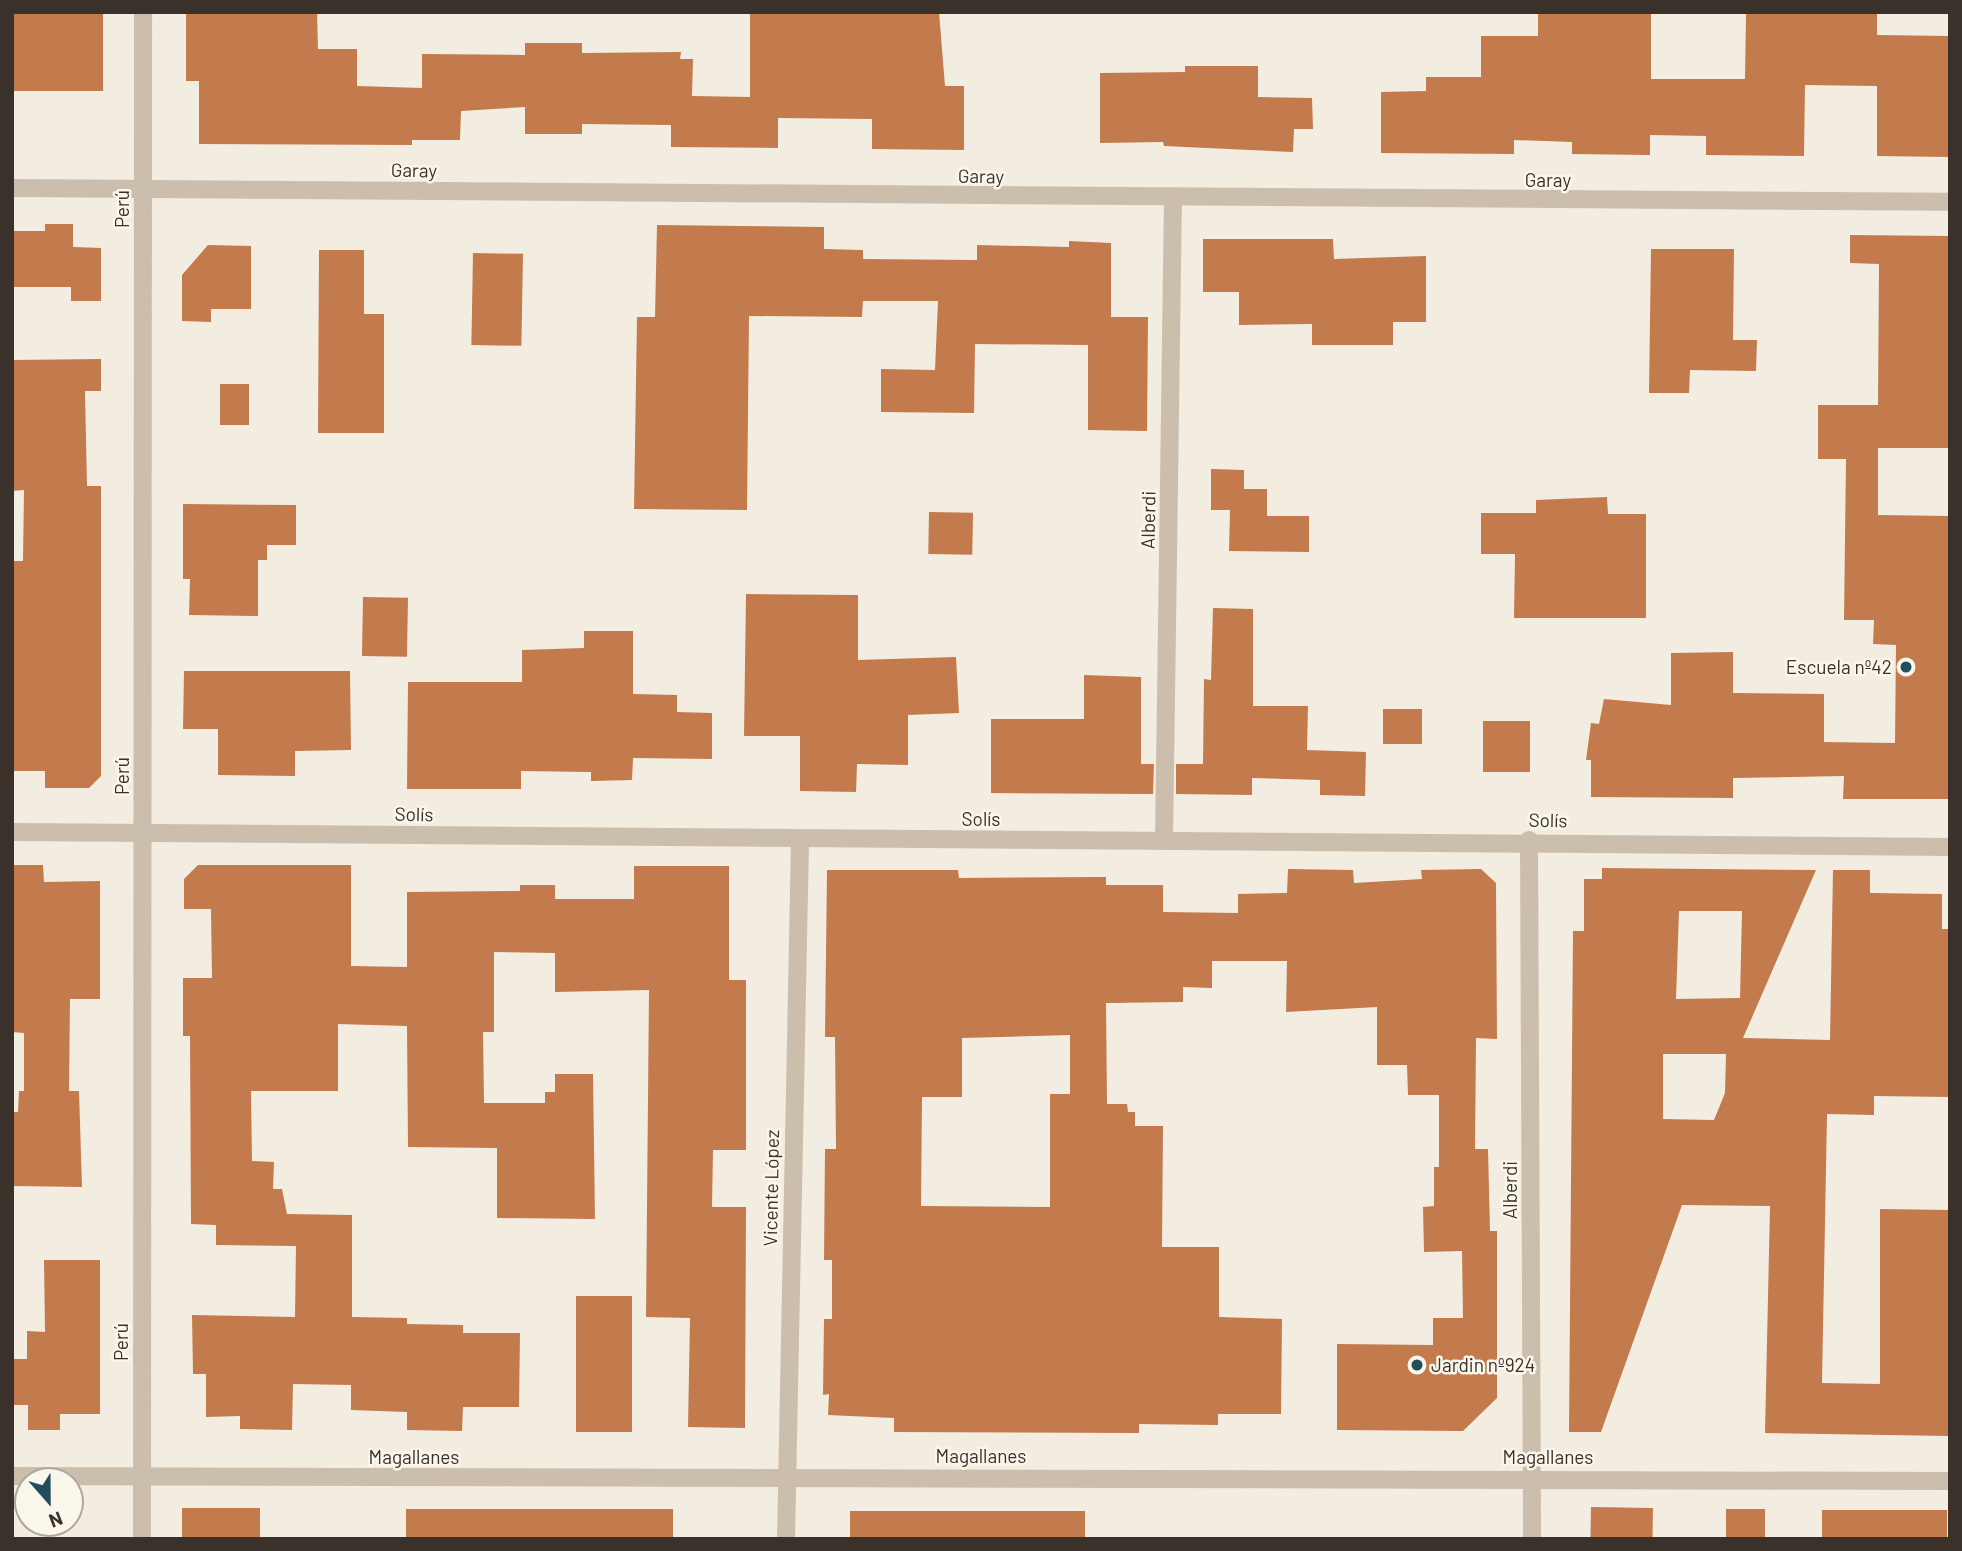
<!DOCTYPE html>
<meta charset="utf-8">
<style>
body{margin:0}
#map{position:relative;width:1962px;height:1551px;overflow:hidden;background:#f3ece0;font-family:Barlow,sans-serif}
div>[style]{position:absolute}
.building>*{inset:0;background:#c37a4d;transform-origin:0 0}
.minor>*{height:18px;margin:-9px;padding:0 9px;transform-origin:9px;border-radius:9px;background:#cbbeac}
.dots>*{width:19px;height:19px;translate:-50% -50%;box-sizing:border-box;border:4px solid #faf6ec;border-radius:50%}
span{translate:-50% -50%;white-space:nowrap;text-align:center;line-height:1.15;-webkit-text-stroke:5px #faf6ec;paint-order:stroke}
.street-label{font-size:19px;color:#39312a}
.poi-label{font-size:19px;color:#39312a}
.right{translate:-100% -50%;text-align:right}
.left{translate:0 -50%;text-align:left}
.frame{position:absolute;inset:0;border:14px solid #39312a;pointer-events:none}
.north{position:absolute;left:14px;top:1467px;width:70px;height:70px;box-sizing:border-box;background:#faf6ec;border:2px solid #ada79e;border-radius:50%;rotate:159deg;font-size:19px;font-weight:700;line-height:28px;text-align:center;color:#39312a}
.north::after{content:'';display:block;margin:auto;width:24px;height:32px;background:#204e5a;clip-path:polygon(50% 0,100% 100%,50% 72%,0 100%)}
</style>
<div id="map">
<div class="building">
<i style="left:12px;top:12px;width:91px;height:79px"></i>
<i style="clip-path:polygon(186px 12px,317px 12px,318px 49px,357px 49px,357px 86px,422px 88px,422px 54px,525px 55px,525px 43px,582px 43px,582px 53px,681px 52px,680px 59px,693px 59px,692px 96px,750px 97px,750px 12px,939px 12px,945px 86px,964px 86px,964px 150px,872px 149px,872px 119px,778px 118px,778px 148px,671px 147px,671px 125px,582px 124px,582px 134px,525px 134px,525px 107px,461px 111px,460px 140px,412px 140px,412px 145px,199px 144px,199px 81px,186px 81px)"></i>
<i style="clip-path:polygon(1538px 12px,1651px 12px,1651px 79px,1745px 79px,1746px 14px,1877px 14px,1877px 35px,1950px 36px,1950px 157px,1877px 156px,1877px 86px,1805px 85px,1804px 156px,1706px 155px,1706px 136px,1650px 135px,1650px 155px,1572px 154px,1572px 142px,1514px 140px,1514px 154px,1381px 153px,1381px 92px,1426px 91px,1426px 77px,1481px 77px,1481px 36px,1538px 36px)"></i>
<i style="clip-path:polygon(1185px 66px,1258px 66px,1258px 97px,1312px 98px,1313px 129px,1294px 129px,1293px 152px,1164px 146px,1163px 142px,1100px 143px,1100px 73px,1185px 72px)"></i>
<i style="clip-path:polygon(45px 224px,73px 224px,73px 247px,101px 248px,101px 301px,71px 301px,71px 287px,12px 287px,12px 231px,45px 231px)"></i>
<i style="clip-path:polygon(657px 225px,824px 227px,824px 249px,863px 250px,863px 259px,977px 260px,977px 245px,1069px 247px,1069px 241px,1111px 243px,1111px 317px,1148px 317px,1147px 431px,1088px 430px,1088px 345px,975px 344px,974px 413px,881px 412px,881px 369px,935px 370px,938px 301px,863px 301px,862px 317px,749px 316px,747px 510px,634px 509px,637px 317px,655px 317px)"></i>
<i style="clip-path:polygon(1850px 235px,1950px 236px,1950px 448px,1878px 448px,1878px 515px,1950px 516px,1950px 799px,1843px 799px,1844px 776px,1733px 778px,1733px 798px,1591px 797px,1591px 760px,1586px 760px,1591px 723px,1599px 724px,1604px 699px,1671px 705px,1671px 653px,1733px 652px,1733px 693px,1824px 694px,1824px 742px,1895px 743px,1896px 645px,1873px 644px,1874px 620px,1844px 620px,1846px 459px,1818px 459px,1818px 405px,1878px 405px,1879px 264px,1850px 263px)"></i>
<i style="clip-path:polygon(1203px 239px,1333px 239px,1334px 259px,1426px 256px,1426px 322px,1393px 322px,1393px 345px,1312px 345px,1312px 324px,1239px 325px,1239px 292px,1203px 292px)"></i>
<i style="clip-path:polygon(208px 245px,251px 246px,251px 309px,211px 309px,211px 322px,182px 321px,182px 275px)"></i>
<i style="clip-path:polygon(1651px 249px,1734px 249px,1733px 340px,1757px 340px,1756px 371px,1690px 370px,1689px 393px,1649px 393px)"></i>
<i style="clip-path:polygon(319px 250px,364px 250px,364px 314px,384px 314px,384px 433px,318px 433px)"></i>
<i style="left:473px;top:253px;width:50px;height:92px;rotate:1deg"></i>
<i style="clip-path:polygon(101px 359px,101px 391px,85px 391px,87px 486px,101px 486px,101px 776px,89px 788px,45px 788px,45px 771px,12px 771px,12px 561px,23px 561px,24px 490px,12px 491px,12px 360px)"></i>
<i style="left:220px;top:384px;width:29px;height:41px"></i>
<i style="clip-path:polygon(1211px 469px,1244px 470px,1244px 489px,1267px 489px,1267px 516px,1309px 516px,1309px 552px,1229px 551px,1230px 510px,1211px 510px)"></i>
<i style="clip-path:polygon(1607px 497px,1608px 514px,1646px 514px,1646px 618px,1514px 618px,1515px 554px,1481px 554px,1481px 513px,1536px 513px,1536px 500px)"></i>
<i style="clip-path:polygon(183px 504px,296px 505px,296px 545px,267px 545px,267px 560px,258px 560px,258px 616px,189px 615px,190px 579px,183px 579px)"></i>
<i style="left:929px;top:512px;width:44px;height:42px;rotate:1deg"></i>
<i style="clip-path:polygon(746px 594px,858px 595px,858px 660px,956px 657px,959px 713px,908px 715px,908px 765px,857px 764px,856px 792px,800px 791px,800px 736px,744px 736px)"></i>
<i style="left:363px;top:597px;width:45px;height:59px;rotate:1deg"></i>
<i style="clip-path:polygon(1213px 608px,1253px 609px,1253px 706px,1308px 706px,1307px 750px,1366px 752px,1365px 796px,1320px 795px,1320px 780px,1252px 778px,1252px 795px,1176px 794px,1176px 764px,1203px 764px,1204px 679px,1211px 680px)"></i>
<i style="clip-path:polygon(584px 631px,633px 631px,633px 694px,677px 695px,677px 712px,712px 713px,712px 759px,633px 758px,632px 780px,591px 781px,591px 772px,521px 771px,521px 789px,407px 789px,408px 682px,522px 682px,522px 650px,584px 648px)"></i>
<i style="clip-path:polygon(184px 671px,350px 671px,351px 750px,295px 751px,295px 776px,218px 775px,218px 729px,183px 729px)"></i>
<i style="clip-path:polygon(1084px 675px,1141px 677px,1141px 764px,1154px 764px,1153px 794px,991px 793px,991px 719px,1084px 719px)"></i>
<i style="left:1383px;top:709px;width:39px;height:35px"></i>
<i style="left:1483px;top:721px;width:47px;height:51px"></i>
<i style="clip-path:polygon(12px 865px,43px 865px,44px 882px,100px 881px,100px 999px,70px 999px,69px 1091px,79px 1091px,82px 1187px,12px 1186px,12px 1112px,18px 1112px,19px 1091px,24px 1091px,24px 1033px,12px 1032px)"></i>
<i style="clip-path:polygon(198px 865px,351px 865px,351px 966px,407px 967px,407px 892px,520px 891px,520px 885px,555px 885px,555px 899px,634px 899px,634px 866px,729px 866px,729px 980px,746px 980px,746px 1150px,713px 1150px,712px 1207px,746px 1207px,745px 1428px,688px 1427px,690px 1318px,646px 1317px,649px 990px,555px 992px,555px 953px,494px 952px,494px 1032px,483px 1032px,484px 1103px,545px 1103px,545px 1092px,555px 1092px,555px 1074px,593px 1074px,595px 1219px,497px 1218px,497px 1148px,408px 1147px,407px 1026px,338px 1024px,338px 1091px,251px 1091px,252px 1161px,274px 1162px,273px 1189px,282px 1189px,287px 1214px,352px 1215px,352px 1317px,407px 1318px,407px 1324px,463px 1325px,463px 1333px,520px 1333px,519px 1407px,463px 1407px,462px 1431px,407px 1430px,407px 1412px,351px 1410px,351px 1385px,293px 1384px,292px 1430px,240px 1429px,240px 1416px,206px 1417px,206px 1374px,193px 1374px,192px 1315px,295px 1317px,296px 1246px,216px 1245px,216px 1225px,191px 1224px,190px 1036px,183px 1036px,183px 978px,212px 978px,211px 909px,184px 909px,184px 879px)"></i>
<i style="clip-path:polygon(evenodd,1602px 868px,1816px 870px,1743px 1038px,1830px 1040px,1833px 870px,1870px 870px,1870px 893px,1942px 894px,1942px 929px,1950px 929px,1950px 1097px,1874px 1096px,1874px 1115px,1827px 1114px,1822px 1383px,1880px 1384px,1880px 1209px,1950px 1210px,1950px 1436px,1765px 1433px,1770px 1206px,1682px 1205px,1601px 1432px,1569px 1432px,1573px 931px,1584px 931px,1584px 879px,1602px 879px,1602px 868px,1679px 911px,1742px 911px,1740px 998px,1676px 999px,1679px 911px,1602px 868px,1663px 1054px,1726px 1054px,1725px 1093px,1714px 1120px,1663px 1119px,1663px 1054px)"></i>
<i style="clip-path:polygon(evenodd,1288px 869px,1353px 870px,1354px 883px,1422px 879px,1421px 870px,1481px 869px,1496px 883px,1497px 1039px,1476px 1038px,1475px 1149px,1488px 1149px,1490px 1231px,1497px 1231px,1497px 1398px,1463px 1431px,1337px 1430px,1337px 1344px,1433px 1345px,1433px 1318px,1463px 1318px,1462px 1251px,1424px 1252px,1423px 1207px,1434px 1206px,1434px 1167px,1439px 1167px,1439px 1095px,1408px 1095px,1407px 1065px,1377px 1065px,1377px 1007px,1286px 1012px,1287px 961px,1212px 961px,1212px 988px,1183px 987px,1183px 1002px,1106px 1003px,1107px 1104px,1127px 1104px,1128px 1112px,1135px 1112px,1135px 1126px,1163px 1126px,1162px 1247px,1219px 1247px,1219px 1317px,1282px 1319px,1281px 1414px,1218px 1414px,1218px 1425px,1139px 1424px,1139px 1433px,894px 1432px,894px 1418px,828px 1415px,829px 1394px,823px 1395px,824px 1319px,832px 1319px,832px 1260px,824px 1260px,825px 1149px,836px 1149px,835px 1037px,825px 1037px,827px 870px,958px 870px,959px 878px,1106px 877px,1106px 885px,1163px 885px,1163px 912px,1238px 913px,1238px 894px,1287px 893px,1288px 869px,1070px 1035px,1070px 1094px,1050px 1094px,1050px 1207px,921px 1206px,922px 1097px,962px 1097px,962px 1038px,1070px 1035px)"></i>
<i style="clip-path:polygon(44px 1260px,100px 1260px,100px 1414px,60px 1414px,60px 1430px,28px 1430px,28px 1405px,12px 1405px,12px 1359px,27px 1359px,27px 1331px,45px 1332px)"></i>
<i style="left:576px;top:1296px;width:56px;height:136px"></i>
<i style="left:1591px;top:1507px;width:62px;height:32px;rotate:1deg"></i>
<i style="left:182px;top:1508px;width:78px;height:31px"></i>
<i style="left:406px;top:1509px;width:267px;height:30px"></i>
<i style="left:1726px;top:1509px;width:39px;height:30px"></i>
<i style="left:1822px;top:1510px;width:125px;height:29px"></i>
<i style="left:850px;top:1511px;width:235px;height:28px"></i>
</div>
<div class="minor">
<i style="left:12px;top:188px;width:1938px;rotate:0.41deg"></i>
<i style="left:12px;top:832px;width:1938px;rotate:0.44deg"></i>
<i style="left:1529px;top:840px;width:699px;rotate:89.75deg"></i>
<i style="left:1164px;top:841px;width:642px;rotate:-89.2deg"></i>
<i style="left:12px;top:1476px;width:1938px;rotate:0.15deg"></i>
<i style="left:142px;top:1539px;width:1527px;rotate:-89.96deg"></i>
<i style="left:786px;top:1539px;width:700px;rotate:-88.85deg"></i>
</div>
<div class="dots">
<i style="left:1906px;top:667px;background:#204e5a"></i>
<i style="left:1417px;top:1365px;background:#204e5a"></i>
</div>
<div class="street-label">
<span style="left:414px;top:170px;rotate:1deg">Garay</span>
<span style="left:981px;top:176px;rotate:1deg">Garay</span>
<span style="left:1548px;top:180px">Garay</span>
<span style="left:122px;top:209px;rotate:-90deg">Perú</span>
<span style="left:1148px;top:520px;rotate:-89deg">Alberdi</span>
<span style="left:122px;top:776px;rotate:-90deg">Perú</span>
<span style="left:414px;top:814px;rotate:1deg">Solís</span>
<span style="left:981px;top:819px">Solís</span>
<span style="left:1548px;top:820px;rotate:1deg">Solís</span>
<span style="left:771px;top:1188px;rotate:-89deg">Vicente López</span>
<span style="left:1510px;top:1190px;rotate:-90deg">Alberdi</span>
<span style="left:121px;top:1342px;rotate:-90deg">Perú</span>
<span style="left:981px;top:1456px">Magallanes</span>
<span style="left:414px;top:1457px">Magallanes</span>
<span style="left:1548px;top:1457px">Magallanes</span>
</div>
<div class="poi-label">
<span class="right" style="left:1892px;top:667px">Escuela nº42</span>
<span class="left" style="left:1431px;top:1365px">Jardin nº924</span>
</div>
<div class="frame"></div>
<div class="north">N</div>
</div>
